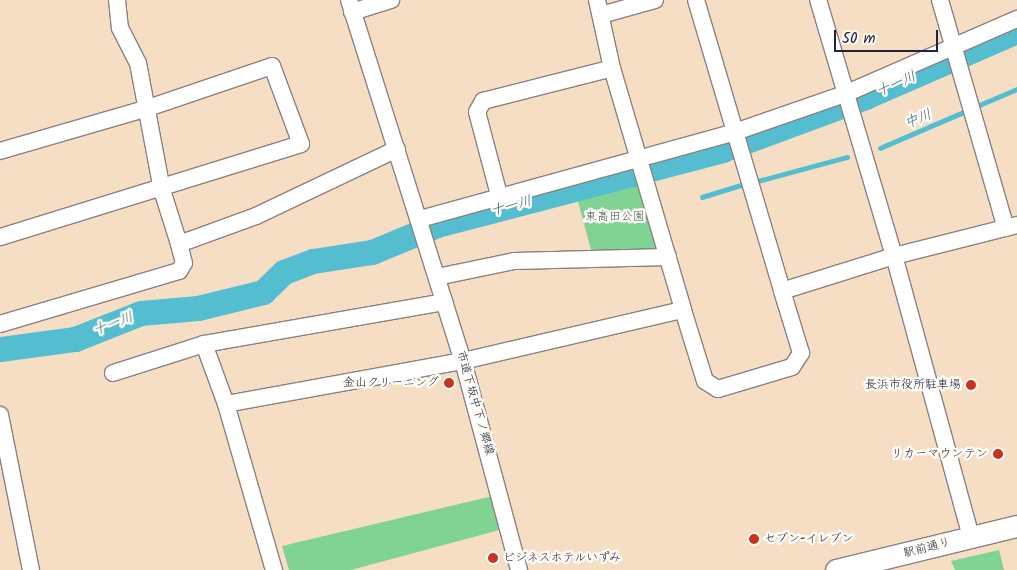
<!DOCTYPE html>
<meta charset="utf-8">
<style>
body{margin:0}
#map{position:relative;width:1017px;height:570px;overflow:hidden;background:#f5dec4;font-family:Kalam,"Klee One",sans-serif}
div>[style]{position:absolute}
.green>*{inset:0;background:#81d394}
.stream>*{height:4.5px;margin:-2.25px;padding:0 2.25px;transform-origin:2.25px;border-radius:2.25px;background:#54bed0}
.river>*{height:25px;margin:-12.5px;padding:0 12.5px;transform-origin:12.5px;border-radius:12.5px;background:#54bed0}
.roads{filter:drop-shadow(1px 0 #8c8080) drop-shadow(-1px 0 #8c8080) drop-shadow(0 1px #8c8080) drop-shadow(0 -1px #8c8080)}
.minor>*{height:16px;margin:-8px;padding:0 8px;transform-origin:8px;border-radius:8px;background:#fff}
.major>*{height:21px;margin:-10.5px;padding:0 10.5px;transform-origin:10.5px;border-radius:10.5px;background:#fff}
.dots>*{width:14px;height:14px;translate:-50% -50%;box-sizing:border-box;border:2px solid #fdfcf7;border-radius:50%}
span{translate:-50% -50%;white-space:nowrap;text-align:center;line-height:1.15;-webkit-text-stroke:5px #fdfcf7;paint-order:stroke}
.park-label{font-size:12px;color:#43605a}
.poi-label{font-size:12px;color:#22223b}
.right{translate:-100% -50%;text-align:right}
.left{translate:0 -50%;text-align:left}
.street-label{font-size:12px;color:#22223b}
.water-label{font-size:14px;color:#366077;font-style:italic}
.scale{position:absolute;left:834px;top:30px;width:104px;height:22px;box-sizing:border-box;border:2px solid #22223b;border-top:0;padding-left:6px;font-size:15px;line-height:18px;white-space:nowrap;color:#22223b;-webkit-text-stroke:4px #fdfcf7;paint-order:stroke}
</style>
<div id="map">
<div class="green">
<i style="clip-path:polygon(636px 177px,659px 251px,591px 250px,576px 194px)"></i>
<i style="clip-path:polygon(497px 495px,503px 529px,351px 570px,289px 570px,282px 546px)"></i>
<i style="clip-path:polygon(999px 550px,1004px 570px,955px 570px,951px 561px)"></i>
</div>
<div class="stream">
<i style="left:977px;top:106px;width:43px;rotate:-23deg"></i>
<i style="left:880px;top:148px;width:94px;rotate:-23.3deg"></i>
<i style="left:758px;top:181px;width:92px;rotate:-15.1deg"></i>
<i style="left:702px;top:197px;width:44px;rotate:-17.2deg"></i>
</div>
<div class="river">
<i style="left:0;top:349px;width:76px;rotate:-7.6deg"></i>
<i style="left:75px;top:339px;width:71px;rotate:-21.5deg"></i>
<i style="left:141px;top:313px;width:57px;rotate:-5deg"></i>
<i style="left:198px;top:308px;width:67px;rotate:-13.8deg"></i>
<i style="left:263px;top:292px;width:29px;rotate:-44deg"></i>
<i style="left:284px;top:272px;width:31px;rotate:-21deg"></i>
<i style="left:313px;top:261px;width:60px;rotate:-8.7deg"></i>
<i style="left:372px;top:252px;width:70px;rotate:-22.6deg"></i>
<i style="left:437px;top:225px;width:295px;rotate:-14.7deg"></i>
<i style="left:722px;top:150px;width:153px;rotate:-20.3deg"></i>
<i style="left:865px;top:97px;width:166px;rotate:-23.5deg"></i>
</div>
<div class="roads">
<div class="minor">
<i style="left:117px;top:0;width:28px;rotate:84deg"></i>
<i style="left:120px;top:28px;width:39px;rotate:63deg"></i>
<i style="left:138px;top:63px;width:129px;rotate:79.3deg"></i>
<i style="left:162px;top:190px;width:57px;rotate:72.5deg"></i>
<i style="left:349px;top:0;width:379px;rotate:72.5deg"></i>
<i style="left:463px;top:361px;width:216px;rotate:75deg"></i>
<i style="left:597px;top:0;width:70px;rotate:77.6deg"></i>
<i style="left:696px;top:0;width:303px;rotate:73.5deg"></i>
<i style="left:940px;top:0;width:237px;rotate:73.9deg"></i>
<i style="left:352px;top:12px;width:41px;rotate:-17.1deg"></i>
<i style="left:601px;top:15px;width:56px;rotate:-15.5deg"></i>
<i style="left:0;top:151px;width:151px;rotate:-16.2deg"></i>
<i style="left:145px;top:109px;width:134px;rotate:-18.7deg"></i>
<i style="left:272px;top:66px;width:83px;rotate:69.6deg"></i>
<i style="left:301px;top:144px;width:315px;rotate:162.8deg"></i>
<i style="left:499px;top:195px;width:86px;rotate:-104.8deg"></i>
<i style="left:477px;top:112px;width:13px;rotate:-61deg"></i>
<i style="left:483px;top:101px;width:133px;rotate:-14.3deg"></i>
<i style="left:612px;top:68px;width:252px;rotate:73.6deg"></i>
<i style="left:420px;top:219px;width:327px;rotate:-15.4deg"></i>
<i style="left:735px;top:132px;width:116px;rotate:-19.1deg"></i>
<i style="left:845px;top:94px;width:188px;rotate:-23.6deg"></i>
<i style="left:437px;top:277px;width:79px;rotate:-11.7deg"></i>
<i style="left:514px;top:261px;width:154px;rotate:-1.5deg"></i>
<i style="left:0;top:324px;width:187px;rotate:-16.5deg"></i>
<i style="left:179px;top:271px;width:9px;rotate:-58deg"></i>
<i style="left:184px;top:263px;width:20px;rotate:-105deg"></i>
<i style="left:179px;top:244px;width:82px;rotate:-20deg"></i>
<i style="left:256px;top:216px;width:156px;rotate:-25.4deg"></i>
<i style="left:204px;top:344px;width:244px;rotate:-9.9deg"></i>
<i style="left:113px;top:373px;width:96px;rotate:-17.7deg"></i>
<i style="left:204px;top:344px;width:64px;rotate:69.9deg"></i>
<i style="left:226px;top:404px;width:241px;rotate:-10.3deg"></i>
<i style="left:463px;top:361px;width:226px;rotate:-13.1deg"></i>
<i style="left:683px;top:310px;width:74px;rotate:72.8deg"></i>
<i style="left:705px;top:381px;width:15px;rotate:32deg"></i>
<i style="left:718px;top:389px;width:77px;rotate:-16.6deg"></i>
<i style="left:792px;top:367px;width:17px;rotate:-57deg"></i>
<i style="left:801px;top:353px;width:65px;rotate:-107deg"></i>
<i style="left:782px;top:291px;width:117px;rotate:-17.4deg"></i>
<i style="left:894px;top:256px;width:267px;rotate:-106.5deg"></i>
<i style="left:226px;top:404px;width:173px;rotate:73.9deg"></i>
<i style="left:0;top:415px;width:158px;rotate:78.7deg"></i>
<i style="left:971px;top:537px;width:291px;rotate:-105.3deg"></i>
<i style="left:894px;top:256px;width:127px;rotate:-14.1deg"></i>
</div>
<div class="major">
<i style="left:836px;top:570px;width:186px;rotate:-13.7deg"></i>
</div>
</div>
<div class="dots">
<i style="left:449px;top:383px;background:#c8321e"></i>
<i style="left:971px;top:385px;background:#c8321e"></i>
<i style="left:998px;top:454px;background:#c8321e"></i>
<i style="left:754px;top:539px;background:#c8321e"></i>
<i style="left:493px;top:558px;background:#c8321e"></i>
</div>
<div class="park-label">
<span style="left:615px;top:217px">東高田公園</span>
</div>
<div class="poi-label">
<span class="right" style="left:439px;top:383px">金山クリーニング</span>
<span class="right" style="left:961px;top:385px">長浜市役所駐車場</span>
<span class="right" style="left:988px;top:454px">リカーマウンテン</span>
<span class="left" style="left:764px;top:539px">セブン-イレブン</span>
<span class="left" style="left:503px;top:558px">ビジネスホテルいずみ</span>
</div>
<div class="street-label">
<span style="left:475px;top:403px;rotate:74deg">市道下坂中下ノ郷線</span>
<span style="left:927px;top:548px;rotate:-14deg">駅前通り</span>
</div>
<div class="water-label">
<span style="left:896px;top:84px;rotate:-24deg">十一川</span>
<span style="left:918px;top:119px;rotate:-23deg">中川</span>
<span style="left:511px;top:206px;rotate:-15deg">十一川</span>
<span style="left:113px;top:324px;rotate:-21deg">十一川</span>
</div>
<div class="scale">50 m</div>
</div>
